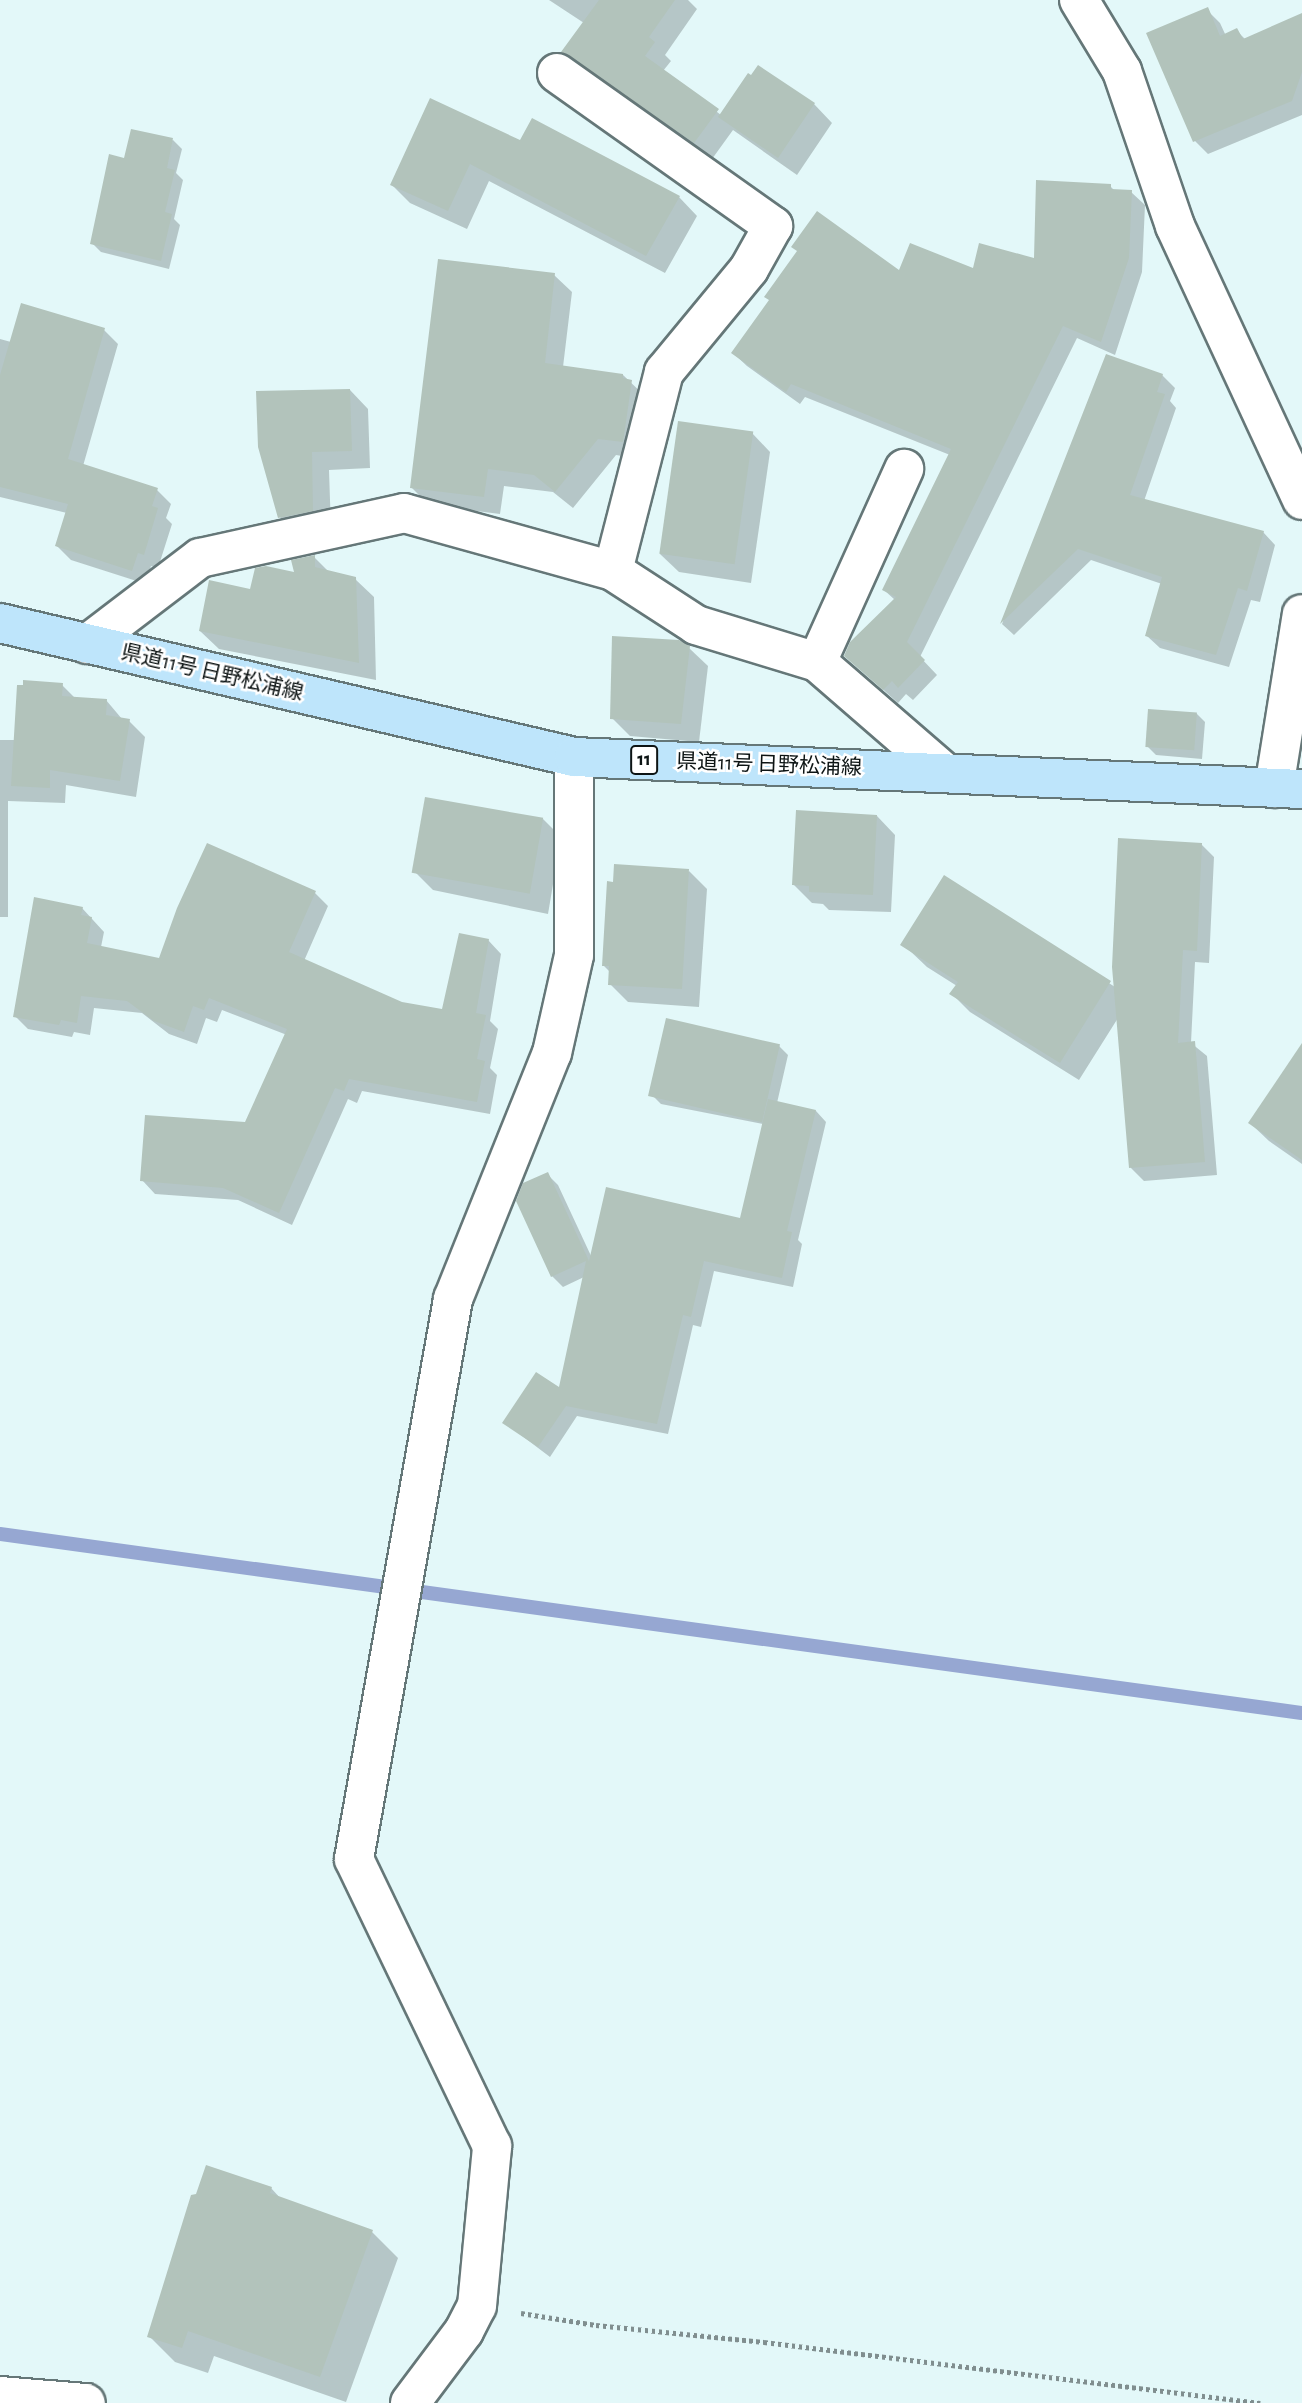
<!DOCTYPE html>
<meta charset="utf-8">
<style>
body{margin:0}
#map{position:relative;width:1302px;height:2403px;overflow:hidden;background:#e3f8f9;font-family:"Alegreya Sans","Noto Sans JP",sans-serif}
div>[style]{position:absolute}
.shadow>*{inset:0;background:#0003}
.stream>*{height:14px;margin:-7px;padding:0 7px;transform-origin:7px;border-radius:7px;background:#96a7d2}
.building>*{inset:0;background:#b2c3bb;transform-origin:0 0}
.path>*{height:4.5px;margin-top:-2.25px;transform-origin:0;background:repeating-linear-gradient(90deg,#808e8f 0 3.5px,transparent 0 7px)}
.roads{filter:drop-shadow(2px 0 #657778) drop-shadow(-2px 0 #657778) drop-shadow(0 2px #657778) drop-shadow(0 -2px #657778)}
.street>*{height:38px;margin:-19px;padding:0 19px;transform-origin:19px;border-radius:19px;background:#fff}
.primary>*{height:38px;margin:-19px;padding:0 19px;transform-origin:19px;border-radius:19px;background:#bee5fb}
span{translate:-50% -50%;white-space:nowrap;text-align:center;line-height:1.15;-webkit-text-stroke:5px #fff;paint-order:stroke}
.shield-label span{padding:2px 5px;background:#fff;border:2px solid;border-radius:5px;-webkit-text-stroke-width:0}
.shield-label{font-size:19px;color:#0d1414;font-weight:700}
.street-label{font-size:21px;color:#0d1414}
</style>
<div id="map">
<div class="shadow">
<i style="clip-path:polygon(549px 0,688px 0,697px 9px,665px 55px,671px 61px,663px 71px,721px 115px,814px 104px,832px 123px,797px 175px,733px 130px,712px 159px,580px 69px,564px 52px,584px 23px)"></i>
<i style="clip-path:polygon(1207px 10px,1220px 23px,1226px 36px,1236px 30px,1246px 40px,1302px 15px,1302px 115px,1208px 154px,1195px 141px,1149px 34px)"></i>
<i style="clip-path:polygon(173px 140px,182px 149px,176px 173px,183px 180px,174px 219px,180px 225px,169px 269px,101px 252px,92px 243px,126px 160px)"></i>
<i style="clip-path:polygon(521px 142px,679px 197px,697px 216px,665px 273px,489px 181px,467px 229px,410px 203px,392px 185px)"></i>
<i style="clip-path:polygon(1110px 186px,1115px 191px,1131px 192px,1145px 205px,1142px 272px,1115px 355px,1077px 338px,920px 657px,937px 675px,913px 700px,906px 694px,898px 703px,846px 656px,895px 600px,884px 590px,950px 455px,805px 397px,800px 404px,747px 366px,733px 353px,900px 272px,974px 271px,1036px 260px)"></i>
<i style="clip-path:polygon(554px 275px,572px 292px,563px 367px,623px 375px,648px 399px,640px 459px,616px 455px,573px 508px,553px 492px,504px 486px,500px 514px,429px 505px,411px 487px)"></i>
<i style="clip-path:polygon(104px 330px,118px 344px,83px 466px,157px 490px,171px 504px,166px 518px,172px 524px,158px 568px,151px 566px,146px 584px,71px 560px,57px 546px,67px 513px,0 497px,0 339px,11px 342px)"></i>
<i style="clip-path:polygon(1107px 356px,1162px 375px,1175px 388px,1170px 401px,1176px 408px,1144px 501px,1263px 532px,1275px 545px,1260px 602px,1251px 600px,1229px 667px,1160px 648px,1147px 636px,1162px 584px,1091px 560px,1014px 635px,1002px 624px)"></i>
<i style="clip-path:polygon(350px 390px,368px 409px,370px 468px,329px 470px,331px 529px,298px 536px,280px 517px,259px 447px)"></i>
<i style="clip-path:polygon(752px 433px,770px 452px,751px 583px,679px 572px,660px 554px)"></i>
<i style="clip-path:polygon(314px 557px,330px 573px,355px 579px,374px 597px,376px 680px,219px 649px,200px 631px,252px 591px,297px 574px)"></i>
<i style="clip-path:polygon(689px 648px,708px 666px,699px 742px,630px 736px,612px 718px)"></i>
<i style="clip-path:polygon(62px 685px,76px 699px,106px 700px,122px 719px,129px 721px,145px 737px,136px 797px,66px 785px,65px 803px,8px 801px,8px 917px,0 917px,0 740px,15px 740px)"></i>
<i style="clip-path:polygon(1196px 713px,1205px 722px,1202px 759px,1156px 755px,1147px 746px)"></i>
<i style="clip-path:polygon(877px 816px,895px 835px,891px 912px,829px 910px,823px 904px,812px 903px,794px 885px)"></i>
<i style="clip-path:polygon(543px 819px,561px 837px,548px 914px,433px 890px,415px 872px)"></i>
<i style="clip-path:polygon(1201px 844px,1214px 857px,1209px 963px,1195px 962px,1191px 1043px,1207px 1056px,1217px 1175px,1144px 1181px,1131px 1168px,1118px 1018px,1079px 1080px,970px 1012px,952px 994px,957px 986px,927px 967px,908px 949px,944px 877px,1115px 987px)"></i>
<i style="clip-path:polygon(689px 871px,707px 889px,699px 1007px,628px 1002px,610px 984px,611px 973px,603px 965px)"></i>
<i style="clip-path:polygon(315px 893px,328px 906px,304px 961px,401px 1004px,443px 1011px,488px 940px,501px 954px,490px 1021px,498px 1029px,490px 1068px,497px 1075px,490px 1114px,362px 1091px,357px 1103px,348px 1099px,292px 1225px,238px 1200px,155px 1194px,142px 1180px,246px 1124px,287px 1035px,222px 1010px,217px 1022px,206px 1018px,197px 1044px,169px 1034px,142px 1013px,94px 1008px,90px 1035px,74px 1032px,72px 1037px,28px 1029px,15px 1016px,82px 908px,104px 932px,101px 947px,160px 960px)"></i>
<i style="clip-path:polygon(779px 1046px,788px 1055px,777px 1103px,816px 1111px,826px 1122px,798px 1240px,802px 1244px,793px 1287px,714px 1271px,701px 1327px,693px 1325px,668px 1434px,577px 1416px,550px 1457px,505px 1423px,560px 1390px,584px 1277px,563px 1287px,552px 1276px,547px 1174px,558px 1185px,592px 1258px,742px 1220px,763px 1124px,661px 1104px,652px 1095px)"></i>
<i style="clip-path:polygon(1302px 1066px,1302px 1164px,1269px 1141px,1250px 1123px)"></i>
<i style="clip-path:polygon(271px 2188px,282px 2200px,372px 2232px,398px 2258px,346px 2402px,214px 2356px,208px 2373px,175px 2362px,149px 2336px)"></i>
</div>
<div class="stream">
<i style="left:0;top:1534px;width:1314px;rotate:7.83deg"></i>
</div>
<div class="building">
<i style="clip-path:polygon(599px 0,675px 0,649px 37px,655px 42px,645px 56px,719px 109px,694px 143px,561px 52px)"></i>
<i style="clip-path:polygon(1208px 7px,1220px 36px,1237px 28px,1243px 39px,1302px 13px,1302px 72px,1292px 101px,1193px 142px,1146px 33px)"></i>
<i style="clip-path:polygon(758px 65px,815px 103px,778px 158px,718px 117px,748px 73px,751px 75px)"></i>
<i style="clip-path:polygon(430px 98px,520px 140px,532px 118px,680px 196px,646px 256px,470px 164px,448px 211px,390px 185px)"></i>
<i style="clip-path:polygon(131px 129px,173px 138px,167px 168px,175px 170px,165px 212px,172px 214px,161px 261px,90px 244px,109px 154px,124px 158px)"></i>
<i style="clip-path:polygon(1036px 180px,1111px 184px,1111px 189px,1132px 190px,1129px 258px,1101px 342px,1063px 326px,907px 642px,925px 660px,898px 688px,892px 681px,883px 690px,844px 656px,850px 642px,896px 597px,882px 590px,951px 449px,791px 384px,786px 392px,731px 353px,769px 300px,764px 297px,797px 251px,791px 247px,817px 211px,899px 270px,910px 243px,973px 268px,979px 243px,1034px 258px)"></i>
<i style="clip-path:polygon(438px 259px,555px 273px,545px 363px,623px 374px,623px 378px,632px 380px,623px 442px,598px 439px,555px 492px,534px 475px,488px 469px,484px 497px,410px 488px)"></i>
<i style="clip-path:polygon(21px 303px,105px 328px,68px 459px,158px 488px,152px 506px,158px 508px,144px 555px,138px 553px,132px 571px,55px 546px,68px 504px,0 487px,0 375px)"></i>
<i style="clip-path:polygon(1106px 354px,1163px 374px,1157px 392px,1165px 394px,1130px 495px,1264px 531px,1247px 591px,1238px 588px,1216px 655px,1145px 636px,1162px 577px,1078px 549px,1000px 624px)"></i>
<i style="clip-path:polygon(350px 389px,352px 451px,312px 452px,313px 511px,278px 518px,258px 447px,256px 391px)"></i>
<i style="left:678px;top:421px;width:76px;height:134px;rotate:8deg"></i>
<i style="clip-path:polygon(315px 555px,315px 567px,356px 577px,359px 663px,199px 631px,209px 580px,250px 589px,255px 568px,266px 566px,294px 572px,291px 560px)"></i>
<i style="clip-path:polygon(612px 636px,679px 640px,690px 646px,681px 724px,610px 719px)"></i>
<i style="clip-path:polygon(23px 680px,63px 683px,62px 696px,107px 699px,106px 715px,130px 719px,120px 781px,50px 770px,50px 788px,11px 786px,17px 685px,23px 685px)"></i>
<i style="left:1148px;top:709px;width:49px;height:38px;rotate:4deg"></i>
<i style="left:425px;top:797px;width:120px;height:77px;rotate:10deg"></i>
<i style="clip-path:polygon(796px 810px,877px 815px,873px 895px,809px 892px,809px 886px,792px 885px)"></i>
<i style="clip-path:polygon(1118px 838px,1202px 843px,1197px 951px,1183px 950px,1178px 1043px,1195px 1041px,1205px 1162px,1129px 1168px,1112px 967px)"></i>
<i style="clip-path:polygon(207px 843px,316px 891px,289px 952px,402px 1002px,442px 1009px,459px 933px,489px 939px,476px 1013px,486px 1015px,477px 1059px,485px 1061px,477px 1102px,349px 1079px,344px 1091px,335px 1088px,279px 1213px,223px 1188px,140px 1181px,145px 1115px,245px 1122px,287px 1029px,209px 998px,204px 1010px,193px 1006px,184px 1032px,154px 1021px,127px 1001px,81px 996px,77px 1023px,61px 1020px,59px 1025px,13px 1017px,34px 897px,83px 907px,81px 915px,92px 917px,87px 943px,159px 958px,177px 908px)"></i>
<i style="clip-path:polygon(614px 864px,689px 869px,682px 989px,608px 985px,609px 966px,602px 966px,607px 881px,613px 882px)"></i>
<i style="clip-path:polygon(944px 875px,1111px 981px,1060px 1063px,949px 994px,958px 982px,900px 945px)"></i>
<i style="left:666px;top:1018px;width:117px;height:80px;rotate:13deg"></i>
<i style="clip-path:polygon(1302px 1043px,1302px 1160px,1248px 1123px)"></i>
<i style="clip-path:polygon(768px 1099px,816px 1110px,787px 1231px,792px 1232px,782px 1278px,704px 1261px,691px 1317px,683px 1315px,657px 1424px,566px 1406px,538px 1447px,502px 1423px,536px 1372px,559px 1387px,586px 1261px,551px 1277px,516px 1201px,523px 1183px,548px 1172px,589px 1261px,606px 1187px,740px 1218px)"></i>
<i style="clip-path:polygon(206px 2165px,272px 2187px,270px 2193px,373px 2230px,320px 2377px,188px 2331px,182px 2348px,147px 2337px,191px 2195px,196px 2194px)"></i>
</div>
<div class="path">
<i style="left:521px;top:2313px;width:76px;rotate:9.1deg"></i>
<i style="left:596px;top:2325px;width:169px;rotate:5.8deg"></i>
<i style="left:764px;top:2342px;width:500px;rotate:7deg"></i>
</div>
<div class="roads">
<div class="street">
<i style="left:1079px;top:0;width:83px;rotate:58.8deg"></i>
<i style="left:1122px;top:71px;width:164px;rotate:71.1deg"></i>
<i style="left:1175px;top:226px;width:302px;rotate:65.1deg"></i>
<i style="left:557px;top:73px;width:265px;rotate:35.3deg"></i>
<i style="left:773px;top:226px;width:49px;rotate:119.2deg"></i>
<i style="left:749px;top:269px;width:134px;rotate:129.5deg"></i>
<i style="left:664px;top:372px;width:205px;rotate:104.4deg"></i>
<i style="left:87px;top:644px;width:142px;rotate:-37.3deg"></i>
<i style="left:200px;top:558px;width:209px;rotate:-12.4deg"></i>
<i style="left:404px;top:513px;width:217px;rotate:15.5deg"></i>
<i style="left:613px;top:571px;width:99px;rotate:33deg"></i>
<i style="left:696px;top:625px;width:127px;rotate:17deg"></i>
<i style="left:817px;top:662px;width:169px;rotate:40.9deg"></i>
<i style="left:817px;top:662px;width:212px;rotate:-65.7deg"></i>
<i style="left:1274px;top:788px;width:176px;rotate:-80.9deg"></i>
<i style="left:0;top:2396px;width:86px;rotate:4.7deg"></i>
<i style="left:410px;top:2403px;width:90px;rotate:-53.1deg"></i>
<i style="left:464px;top:2331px;width:28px;rotate:-63deg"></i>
<i style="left:477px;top:2306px;width:161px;rotate:-84.6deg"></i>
<i style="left:492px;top:2146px;width:318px;rotate:-115.7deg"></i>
<i style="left:354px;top:1859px;width:569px;rotate:-79.97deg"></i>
<i style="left:453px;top:1299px;width:265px;rotate:-68.1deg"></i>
<i style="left:552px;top:1053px;width:100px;rotate:-77.3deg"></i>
<i style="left:574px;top:955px;width:198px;rotate:-90deg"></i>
</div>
<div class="primary">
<i style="left:0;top:623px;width:589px;rotate:13.14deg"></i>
<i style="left:574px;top:757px;width:729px;rotate:2.52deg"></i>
</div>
</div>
<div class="shield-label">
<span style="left:644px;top:760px">11</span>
</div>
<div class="street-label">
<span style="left:212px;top:673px;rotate:13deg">県道11号 日野松浦線</span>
<span style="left:769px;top:765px;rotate:2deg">県道11号 日野松浦線</span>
</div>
</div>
